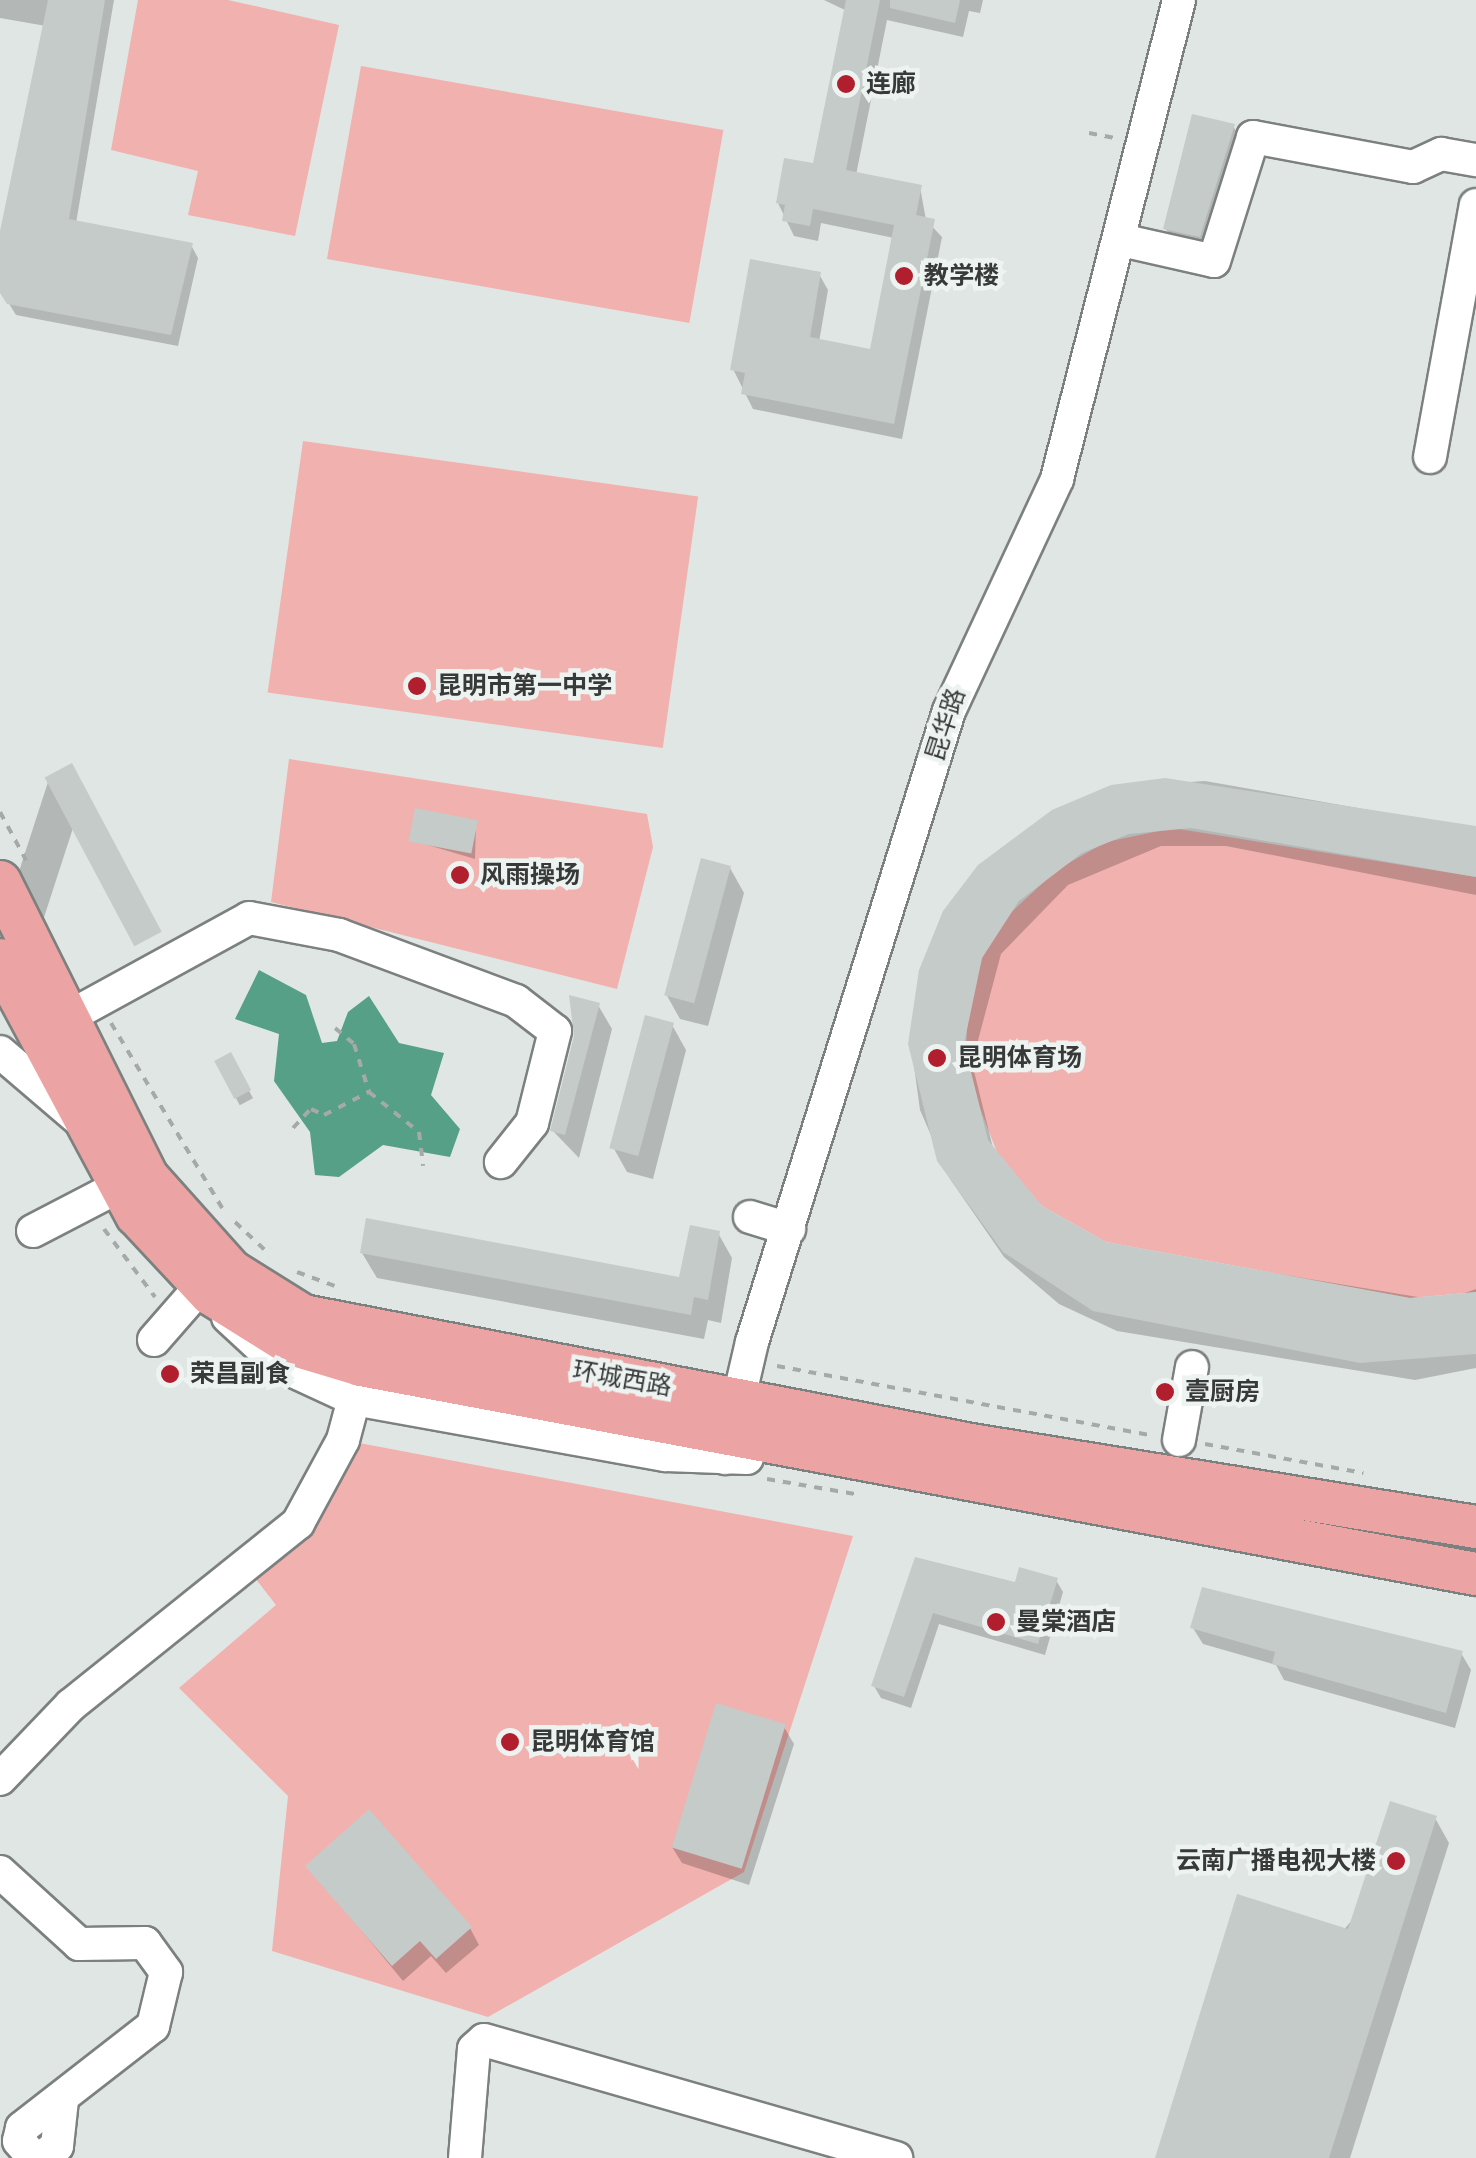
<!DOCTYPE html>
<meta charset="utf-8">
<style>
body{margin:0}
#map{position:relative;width:1476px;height:2158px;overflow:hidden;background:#e0e6e4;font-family:Bitter,"Noto Sans SC",serif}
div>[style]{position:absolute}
.green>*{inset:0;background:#f1b1ae;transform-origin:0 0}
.water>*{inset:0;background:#56a087}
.shadow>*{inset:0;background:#0003;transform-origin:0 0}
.building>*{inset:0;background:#c5cbc9;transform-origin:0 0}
.path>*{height:4px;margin-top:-2px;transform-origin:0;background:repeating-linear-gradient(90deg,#a5aaa8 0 8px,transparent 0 16px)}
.roads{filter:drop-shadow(2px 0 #7c817f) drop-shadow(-2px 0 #7c817f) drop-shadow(0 2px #7c817f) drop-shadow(0 -2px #7c817f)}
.minor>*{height:32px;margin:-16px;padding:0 16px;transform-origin:16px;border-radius:16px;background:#fff}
.major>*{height:42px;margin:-21px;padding:0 21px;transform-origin:21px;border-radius:21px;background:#eca3a3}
.dots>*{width:28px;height:28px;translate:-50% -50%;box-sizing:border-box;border:5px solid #edf3f1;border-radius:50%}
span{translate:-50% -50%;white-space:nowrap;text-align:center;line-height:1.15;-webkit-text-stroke:9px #edf3f1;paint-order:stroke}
.poi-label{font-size:25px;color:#383a39;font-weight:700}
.left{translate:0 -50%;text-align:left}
.right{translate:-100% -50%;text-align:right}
.street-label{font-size:25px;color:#383a39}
</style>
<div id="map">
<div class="green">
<i style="clip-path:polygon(138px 0,228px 0,339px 25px,295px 236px,188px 215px,198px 171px,111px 150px)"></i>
<i style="left:361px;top:66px;width:368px;height:196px;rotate:10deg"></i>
<i style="left:303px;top:441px;width:399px;height:254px;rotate:8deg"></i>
<i style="clip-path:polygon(289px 759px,647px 814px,653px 847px,617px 989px,271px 902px)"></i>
<i style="clip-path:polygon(1173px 828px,1476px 877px,1476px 1292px,1410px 1298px,1106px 1242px,1042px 1206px,998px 1155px,966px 1072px,967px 1014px,982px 958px,1005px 918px,1058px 869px,1106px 842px)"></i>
<i style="clip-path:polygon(354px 1442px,853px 1536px,744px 1872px,488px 2017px,272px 1951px,288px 1796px,179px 1688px,276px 1605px,255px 1578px,308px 1531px)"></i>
</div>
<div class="water">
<i style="clip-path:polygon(259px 970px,306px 995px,322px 1043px,337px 1041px,348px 1012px,369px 996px,399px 1043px,444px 1053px,431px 1095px,460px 1129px,450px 1157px,383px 1145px,339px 1177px,315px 1175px,310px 1132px,274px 1081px,279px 1034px,235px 1019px)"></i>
</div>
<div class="shadow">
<i style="clip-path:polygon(0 0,114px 0,76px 223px,191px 245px,198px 258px,178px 346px,16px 315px,0 289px,0 246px,46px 26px,0 18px)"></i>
<i style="clip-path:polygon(824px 0,983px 0,980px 13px,969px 11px,963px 37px,887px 20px,856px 175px,920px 187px,926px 220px,942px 237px,902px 439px,753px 409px,733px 369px,819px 274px,828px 290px,819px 342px,872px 352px,894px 238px,821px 223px,818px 241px,794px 236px,778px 203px,815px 166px,847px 11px)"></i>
<i style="clip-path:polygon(1233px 126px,1243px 143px,1209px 253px,1175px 245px,1166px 229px)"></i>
<i style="left:49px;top:779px;width:38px;height:215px;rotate:18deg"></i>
<i style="clip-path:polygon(1205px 781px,1476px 829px,1476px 895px,1226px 846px,1161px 846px,1068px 885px,1001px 954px,972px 1063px,994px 1152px,1041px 1208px,1105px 1245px,1442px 1301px,1476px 1289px,1476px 1368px,1415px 1380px,1117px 1331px,1059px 1304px,1004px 1257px,950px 1179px,920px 1110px,911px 1044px,922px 970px,1111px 787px)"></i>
<i style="clip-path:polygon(476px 823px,475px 859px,411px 840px)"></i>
<i style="clip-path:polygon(730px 868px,744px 893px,708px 1026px,680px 1019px,666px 994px)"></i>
<i style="clip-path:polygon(598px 1005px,612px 1029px,579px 1158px,553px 1131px)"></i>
<i style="clip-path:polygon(672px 1025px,686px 1050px,653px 1179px,627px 1172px,613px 1147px)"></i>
<i style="left:230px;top:1055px;width:49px;height:15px;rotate:62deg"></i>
<i style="clip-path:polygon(718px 1233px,732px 1258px,721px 1323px,708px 1320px,704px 1339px,377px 1278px,362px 1253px,681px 1280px)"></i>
<i style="clip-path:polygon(916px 1560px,1016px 1585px,1056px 1580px,1063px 1592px,1045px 1655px,939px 1624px,911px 1708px,881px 1698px,874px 1686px)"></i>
<i style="clip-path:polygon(1193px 1628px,1461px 1653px,1471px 1670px,1455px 1728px,1284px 1680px,1276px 1665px,1203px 1644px)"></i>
<i style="clip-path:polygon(784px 1727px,794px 1744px,749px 1885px,682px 1863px,672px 1847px)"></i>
<i style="clip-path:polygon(1435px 1818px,1449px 1843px,1350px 2158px,1158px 2158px)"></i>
<i style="clip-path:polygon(308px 1866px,470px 1928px,479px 1945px,446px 1973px,431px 1956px,403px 1981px)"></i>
</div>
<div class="building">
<i style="clip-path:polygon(48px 0,105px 0,69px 219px,193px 243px,171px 335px,7px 304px,0 293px,0 231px)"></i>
<i style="clip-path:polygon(846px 0,880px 0,846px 170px,922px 185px,916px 215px,935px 219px,894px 424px,741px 394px,745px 373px,730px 370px,750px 259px,821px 272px,810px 337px,870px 349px,894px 225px,813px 209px,810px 226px,782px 221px,785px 205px,776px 203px,784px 158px,813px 163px)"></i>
<i style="clip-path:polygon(890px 0,960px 0,955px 23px,890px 8px)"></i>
<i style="clip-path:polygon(1192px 114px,1235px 124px,1200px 237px,1163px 229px)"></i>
<i style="left:72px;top:763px;width:191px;height:31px;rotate:62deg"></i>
<i style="clip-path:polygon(1165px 778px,1476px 826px,1476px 877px,1191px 828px,1129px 834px,1082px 853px,1019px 901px,982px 958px,964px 1044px,988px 1140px,1042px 1206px,1106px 1242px,1410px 1298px,1476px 1292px,1476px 1354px,1360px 1363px,1093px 1311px,1003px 1252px,937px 1161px,908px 1044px,919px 970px,943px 911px,978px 865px,1052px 810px,1111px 785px)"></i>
<i style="left:415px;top:808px;width:64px;height:34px;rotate:11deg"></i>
<i style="left:701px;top:858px;width:31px;height:142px;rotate:15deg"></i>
<i style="clip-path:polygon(569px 995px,600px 1003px,565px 1135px,550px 1131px,574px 1036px)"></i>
<i style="left:645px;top:1015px;width:30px;height:138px;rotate:15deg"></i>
<i style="left:231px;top:1052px;width:43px;height:19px;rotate:62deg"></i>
<i style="clip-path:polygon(366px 1218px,679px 1277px,690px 1225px,720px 1231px,708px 1300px,694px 1297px,691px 1315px,360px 1253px)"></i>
<i style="clip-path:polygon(915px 1557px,1015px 1582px,1019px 1567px,1058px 1578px,1038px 1644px,933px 1613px,904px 1697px,871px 1686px)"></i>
<i style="clip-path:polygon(1202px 1587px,1463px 1651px,1446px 1713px,1272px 1664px,1275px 1652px,1190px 1628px)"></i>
<i style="left:716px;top:1703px;width:73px;height:151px;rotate:17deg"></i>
<i style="clip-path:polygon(1390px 1801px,1437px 1816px,1329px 2158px,1155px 2158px,1237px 1894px,1348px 1929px)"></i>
<i style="clip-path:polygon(369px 1809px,472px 1927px,436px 1959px,420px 1941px,392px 1966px,305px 1866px)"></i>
</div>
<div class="path">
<i style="left:1089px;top:133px;width:25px;rotate:11deg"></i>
<i style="left:0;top:812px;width:55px;rotate:61.6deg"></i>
<i style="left:111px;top:1023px;width:216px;rotate:59deg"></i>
<i style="left:335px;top:1028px;width:25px;rotate:40deg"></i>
<i style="left:354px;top:1044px;width:50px;rotate:72.6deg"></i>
<i style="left:293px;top:1128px;width:26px;rotate:-47deg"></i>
<i style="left:311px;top:1109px;width:14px;rotate:25deg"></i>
<i style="left:324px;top:1115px;width:51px;rotate:-27.1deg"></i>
<i style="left:369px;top:1092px;width:64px;rotate:38.7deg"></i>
<i style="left:419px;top:1132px;width:34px;rotate:83deg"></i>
<i style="left:235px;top:1222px;width:45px;rotate:43.2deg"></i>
<i style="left:104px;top:1229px;width:85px;rotate:53.1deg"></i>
<i style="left:297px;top:1272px;width:40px;rotate:20.2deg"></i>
<i style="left:777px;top:1366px;width:380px;rotate:10.5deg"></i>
<i style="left:1205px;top:1444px;width:161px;rotate:10.4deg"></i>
<i style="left:767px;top:1479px;width:95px;rotate:9.7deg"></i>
</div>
<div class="roads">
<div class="minor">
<i style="left:1121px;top:240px;width:95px;rotate:12.7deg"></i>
<i style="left:1214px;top:261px;width:130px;rotate:-72.5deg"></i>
<i style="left:1253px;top:137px;width:163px;rotate:10.6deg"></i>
<i style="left:1413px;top:167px;width:31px;rotate:-25deg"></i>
<i style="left:1441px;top:154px;width:36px;rotate:10deg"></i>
<i style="left:1430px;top:457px;width:256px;rotate:-79.7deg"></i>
<i style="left:63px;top:1020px;width:212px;rotate:-28.7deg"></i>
<i style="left:249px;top:918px;width:92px;rotate:10.7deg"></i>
<i style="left:339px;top:935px;width:189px;rotate:20.4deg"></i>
<i style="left:516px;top:1001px;width:49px;rotate:37.6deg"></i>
<i style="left:555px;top:1031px;width:95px;rotate:104deg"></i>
<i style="left:532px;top:1123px;width:50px;rotate:128.5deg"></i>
<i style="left:0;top:1052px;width:100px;rotate:40.5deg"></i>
<i style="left:750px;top:1217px;width:41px;rotate:17.1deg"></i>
<i style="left:33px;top:1231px;width:96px;rotate:-27.4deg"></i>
<i style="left:228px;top:1317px;width:71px;rotate:42.7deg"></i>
<i style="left:280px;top:1365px;width:81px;rotate:24.7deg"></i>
<i style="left:354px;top:1399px;width:317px;rotate:10.2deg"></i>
<i style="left:666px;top:1455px;width:81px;rotate:2.1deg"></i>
<i style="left:154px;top:1340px;width:73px;rotate:-48.9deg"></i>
<i style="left:1179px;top:1440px;width:74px;rotate:-79.9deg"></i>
<i style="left:725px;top:1458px;width:119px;rotate:-76.9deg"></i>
<i style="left:752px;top:1342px;width:661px;rotate:-72.66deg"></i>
<i style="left:949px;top:711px;width:256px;rotate:-65deg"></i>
<i style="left:1057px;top:479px;width:494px;rotate:-75.7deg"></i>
<i style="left:0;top:1779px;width:103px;rotate:-46.2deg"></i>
<i style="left:71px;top:1705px;width:291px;rotate:-38.7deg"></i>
<i style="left:298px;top:1523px;width:94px;rotate:-61.5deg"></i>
<i style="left:343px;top:1440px;width:42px;rotate:-75deg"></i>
<i style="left:0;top:1872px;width:107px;rotate:42.3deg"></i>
<i style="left:79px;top:1944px;width:66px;rotate:-0.9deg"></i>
<i style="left:145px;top:1943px;width:36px;rotate:54deg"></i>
<i style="left:166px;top:1972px;width:56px;rotate:103.5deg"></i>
<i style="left:153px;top:2026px;width:166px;rotate:142.1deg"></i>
<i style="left:22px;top:2128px;width:13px;rotate:103deg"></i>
<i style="left:19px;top:2141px;width:23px;rotate:49deg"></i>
<i style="left:41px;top:2158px;width:20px;rotate:-37deg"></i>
<i style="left:57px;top:2146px;width:46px;rotate:-83.8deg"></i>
<i style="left:465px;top:2158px;width:109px;rotate:-85.3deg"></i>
<i style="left:474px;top:2049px;width:13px;rotate:-42deg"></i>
<i style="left:484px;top:2040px;width:429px;rotate:16deg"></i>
</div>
<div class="major">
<i style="left:0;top:882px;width:330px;rotate:63.5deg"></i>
<i style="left:147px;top:1177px;width:126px;rotate:48.2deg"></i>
<i style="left:231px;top:1271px;width:85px;rotate:32deg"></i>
<i style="left:303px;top:1316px;width:680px;rotate:10.93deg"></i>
<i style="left:971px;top:1445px;width:512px;rotate:9.22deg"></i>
<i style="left:0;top:960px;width:289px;rotate:61.8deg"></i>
<i style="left:137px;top:1215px;width:108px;rotate:46.9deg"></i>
<i style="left:211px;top:1294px;width:94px;rotate:32deg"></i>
<i style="left:291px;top:1344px;width:73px;rotate:16.7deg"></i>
<i style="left:361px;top:1365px;width:1134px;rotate:10.62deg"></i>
</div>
</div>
<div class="dots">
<i style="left:846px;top:84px;background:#b11f2e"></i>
<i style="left:904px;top:276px;background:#b11f2e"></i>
<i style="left:417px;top:686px;background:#b11f2e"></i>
<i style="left:460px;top:875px;background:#b11f2e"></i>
<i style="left:937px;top:1058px;background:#b11f2e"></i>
<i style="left:170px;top:1374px;background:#b11f2e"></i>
<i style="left:1165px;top:1392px;background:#b11f2e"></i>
<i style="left:996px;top:1622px;background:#b11f2e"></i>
<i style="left:510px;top:1742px;background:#b11f2e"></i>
<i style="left:1396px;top:1861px;background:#b11f2e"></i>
</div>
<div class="poi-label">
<span class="left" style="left:866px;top:84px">连廊</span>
<span class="left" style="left:924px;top:276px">教学楼</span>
<span class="left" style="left:437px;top:686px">昆明市第一中学</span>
<span class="left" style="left:480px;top:875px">风雨操场</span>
<span class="left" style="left:957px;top:1058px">昆明体育场</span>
<span class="left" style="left:190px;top:1374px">荣昌副食</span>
<span class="left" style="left:1185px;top:1392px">壹厨房</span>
<span class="left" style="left:1016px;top:1622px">曼棠酒店</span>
<span class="left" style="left:530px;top:1742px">昆明体育馆</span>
<span class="right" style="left:1376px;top:1861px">云南广播电视大楼</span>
</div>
<div class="street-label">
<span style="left:946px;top:725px;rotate:-72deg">昆华路</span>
<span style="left:622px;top:1379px;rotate:10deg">环城西路</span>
</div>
</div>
